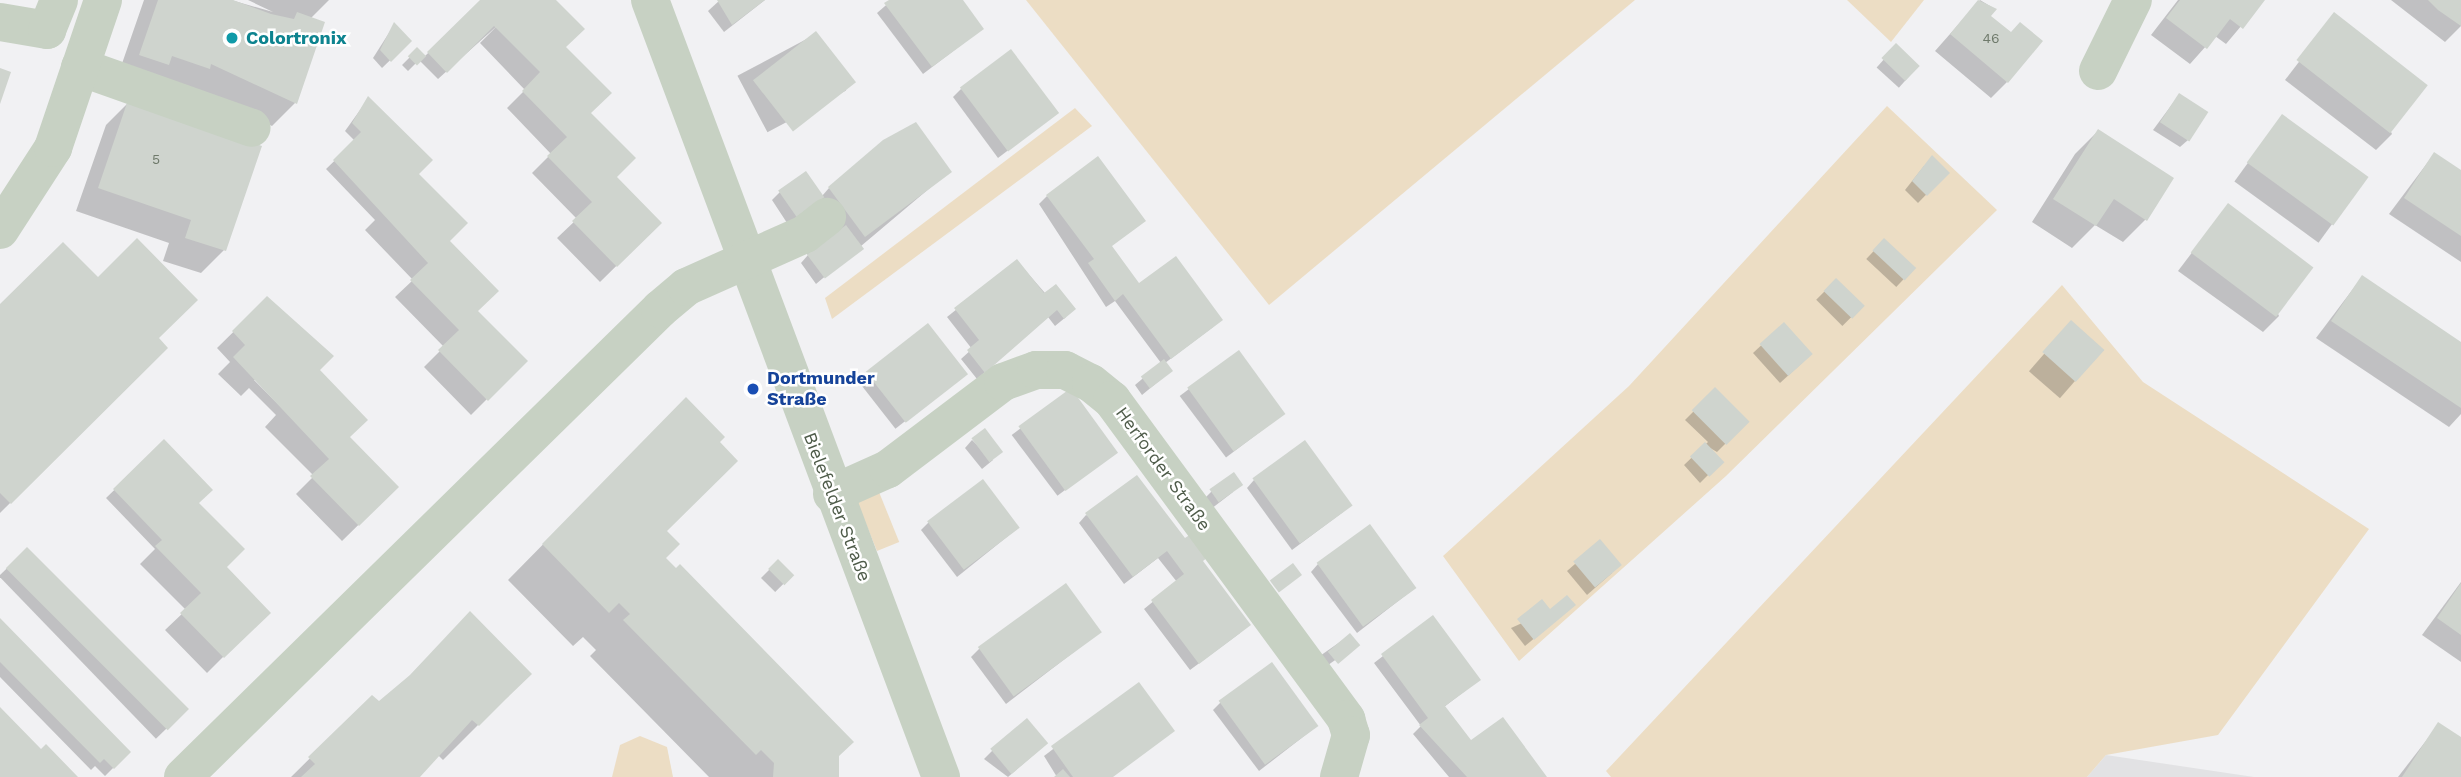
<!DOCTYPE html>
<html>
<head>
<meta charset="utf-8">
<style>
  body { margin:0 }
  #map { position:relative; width:2461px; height:777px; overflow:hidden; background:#f1f1f3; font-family:"Work Sans",sans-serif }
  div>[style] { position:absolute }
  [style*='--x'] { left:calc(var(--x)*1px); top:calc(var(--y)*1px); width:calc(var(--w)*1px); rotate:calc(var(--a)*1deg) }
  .education>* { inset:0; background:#e2e2e4 }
  .green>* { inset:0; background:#ecddc4; transform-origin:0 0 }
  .shadow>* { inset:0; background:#0003; transform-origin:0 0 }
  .building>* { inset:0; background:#cfd4ce; transform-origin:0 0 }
  .minor>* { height:38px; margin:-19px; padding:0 19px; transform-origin:19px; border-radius:19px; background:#c7d1c3 }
  .dots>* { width:19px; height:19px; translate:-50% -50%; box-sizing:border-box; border:4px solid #fff; border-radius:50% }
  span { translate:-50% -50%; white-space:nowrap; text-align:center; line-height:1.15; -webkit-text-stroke:5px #fff; paint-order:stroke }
  .number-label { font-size:14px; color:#6f7a6b }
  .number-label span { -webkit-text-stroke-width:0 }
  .culture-label { font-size:18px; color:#0d838f; font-weight:700 }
  .left { translate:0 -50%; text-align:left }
  .transit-label { font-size:18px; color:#164399; font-weight:700 }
  .street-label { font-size:18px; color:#4f5c4a }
</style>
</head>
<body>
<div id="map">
  <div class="education">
    <i style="clip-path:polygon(2106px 755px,2254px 777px,2087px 777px)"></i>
  </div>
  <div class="green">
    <i style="clip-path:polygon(1026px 0,1635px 0,1269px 305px)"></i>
    <i style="clip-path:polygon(1847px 0,1924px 0,1891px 42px)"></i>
    <i style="clip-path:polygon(1887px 106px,1997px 210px,1726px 476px,1519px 661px,1443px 556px,1629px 386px)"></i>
    <i style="clip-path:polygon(1075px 108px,1092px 126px,832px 319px,825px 298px)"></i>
    <i style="clip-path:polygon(2062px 285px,2143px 382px,2369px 529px,2218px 735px,2106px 755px,2087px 777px,1611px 777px,1606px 771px)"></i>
    <i style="left:879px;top:492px;width:54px;height:24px;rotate:68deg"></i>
    <i style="clip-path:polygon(640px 736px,667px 747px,673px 777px,612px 777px,620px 745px)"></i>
  </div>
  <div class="shadow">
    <i style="clip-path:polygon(144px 0,231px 0,273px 12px,248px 0,329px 0,309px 20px,323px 23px,295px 103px,272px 126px,190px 87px,117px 78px)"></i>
    <i style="clip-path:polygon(482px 0,554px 0,564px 47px,615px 177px,660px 223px,600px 282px,557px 238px,577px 219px,532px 173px,551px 154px,507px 108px,525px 90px,480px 43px,498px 25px,438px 79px,419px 60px,408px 71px,402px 65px,417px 50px,424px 57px)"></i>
    <i style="clip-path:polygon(720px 0,765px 0,724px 32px,708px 11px)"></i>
    <i style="clip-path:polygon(892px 0,961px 0,982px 29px,923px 74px,877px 13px)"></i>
    <i style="clip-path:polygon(1980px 0,1995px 9px,1989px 16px,2007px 82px,1991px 98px,1935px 51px)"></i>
    <i style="clip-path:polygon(2178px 0,2263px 0,2226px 44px,2215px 36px,2190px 64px,2151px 35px)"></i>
    <i style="clip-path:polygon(2391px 0,2461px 0,2461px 26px,2445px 42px)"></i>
    <i style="clip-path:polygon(2335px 15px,2392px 134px,2376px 150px,2285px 80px)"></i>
    <i style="clip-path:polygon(394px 25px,410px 41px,382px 68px,373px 58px)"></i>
    <i style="left:816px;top:34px;width:64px;height:89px;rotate:62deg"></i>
    <i style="left:1896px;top:46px;width:30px;height:29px;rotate:42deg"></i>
    <i style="clip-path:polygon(961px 89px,1057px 113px,998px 158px,953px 97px)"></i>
    <i style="clip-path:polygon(2179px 95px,2188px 140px,2180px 147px,2153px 130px)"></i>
    <i style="clip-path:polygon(368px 99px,417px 174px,476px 311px,525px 361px,471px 415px,424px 367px,444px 347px,395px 297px,413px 280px,365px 230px,375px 220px,326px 169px,355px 141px,345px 131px)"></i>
    <i style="clip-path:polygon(129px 102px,224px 250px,201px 273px,163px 261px,169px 243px,76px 211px,106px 125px)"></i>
    <i style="left:2282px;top:116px;width:104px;height:81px;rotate:36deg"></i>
    <i style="clip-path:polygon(2098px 131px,2146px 219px,2123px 242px,2095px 225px,2072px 248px,2032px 222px,2075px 154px)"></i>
    <i style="clip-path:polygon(2434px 154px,2461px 172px,2461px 262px,2389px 214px)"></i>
    <i style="clip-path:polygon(1924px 166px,1947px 173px,1918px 203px,1905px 190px)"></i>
    <i style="clip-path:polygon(950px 171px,816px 284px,801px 263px,808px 255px,772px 200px,780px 192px,822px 196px,829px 188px)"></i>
    <i style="clip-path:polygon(1047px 196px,1110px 247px,1138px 286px,1213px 327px,1165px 363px,1171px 371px,1142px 395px,1135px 385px,1161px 363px,1115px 301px,1106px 307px,1039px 204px)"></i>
    <i style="clip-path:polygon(2228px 205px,2279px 316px,2263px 332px,2178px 271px)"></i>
    <i style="left:1884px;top:240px;width:41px;height:26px;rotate:43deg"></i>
    <i style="clip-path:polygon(1017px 261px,1066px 317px,1055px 326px,1048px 317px,977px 379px,961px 359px,972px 349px,947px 317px)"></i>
    <i style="clip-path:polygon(2362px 277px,2461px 344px,2461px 414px,2449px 427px,2316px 338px)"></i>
    <i style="left:1836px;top:280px;width:37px;height:28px;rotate:45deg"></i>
    <i style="clip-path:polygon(evenodd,267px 299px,317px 370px,348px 437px,397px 487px,342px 541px,296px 494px,314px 476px,265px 427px,276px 415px,249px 388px,241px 396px,218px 374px,230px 362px,217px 348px,267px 299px,254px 380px,259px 380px,288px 414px,254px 380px)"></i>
    <i style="clip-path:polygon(0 306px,156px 339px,166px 348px,0 513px)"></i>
    <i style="left:2071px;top:323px;width:41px;height:64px;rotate:41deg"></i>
    <i style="clip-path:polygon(1783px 325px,1803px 362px,1780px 383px,1753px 353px)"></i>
    <i style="left:928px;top:326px;width:61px;height:89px;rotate:52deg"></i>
    <i style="left:1238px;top:352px;width:77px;height:73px;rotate:53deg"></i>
    <i style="clip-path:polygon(1715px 390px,1747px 422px,1717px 452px,1705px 445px,1721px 462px,1700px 483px,1684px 465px,1708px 442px,1685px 420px)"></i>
    <i style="left:1070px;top:391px;width:76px;height:73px;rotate:53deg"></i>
    <i style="clip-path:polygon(686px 399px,718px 442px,665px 531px,664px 558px,837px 756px,838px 777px,709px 777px,590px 656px,596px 650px,583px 637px,573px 646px,508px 580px)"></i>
    <i style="clip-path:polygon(972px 440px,993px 460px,982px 469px,965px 448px)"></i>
    <i style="clip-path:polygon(164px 442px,225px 567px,268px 612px,207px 673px,165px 630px,186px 610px,140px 564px,155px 549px,106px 498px)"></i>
    <i style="clip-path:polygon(1254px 480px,1343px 512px,1292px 550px,1247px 488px)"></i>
    <i style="clip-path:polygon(1212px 491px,1233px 492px,1211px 509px,1204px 499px)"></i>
    <i style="clip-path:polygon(1086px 515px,1201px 562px,1240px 633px,1190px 670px,1144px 609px,1177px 582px,1158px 558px,1124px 584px,1079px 523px)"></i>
    <i style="clip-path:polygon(929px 522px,1018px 528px,957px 577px,921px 530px)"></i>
    <i style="left:27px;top:549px;width:226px;height:39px;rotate:46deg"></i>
    <i style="left:778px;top:561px;width:20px;height:24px;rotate:45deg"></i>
    <i style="clip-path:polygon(1318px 564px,1415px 588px,1357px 633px,1311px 572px)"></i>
    <i style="clip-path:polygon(1575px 564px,1612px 573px,1587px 595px,1567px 571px)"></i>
    <i style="clip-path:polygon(2461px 582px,2461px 662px,2422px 635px)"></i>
    <i style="clip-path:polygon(1549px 611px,1565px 613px,1525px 646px,1511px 628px)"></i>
    <i style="clip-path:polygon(470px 613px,529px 674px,443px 760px,437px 754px,414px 777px,291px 777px,372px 697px,379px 703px,401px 685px)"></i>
    <i style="clip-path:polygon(1432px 618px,1470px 687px,1444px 707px,1471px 743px,1545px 777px,1449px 777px,1413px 734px,1421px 726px,1374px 663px)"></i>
    <i style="clip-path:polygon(0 620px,129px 752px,105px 776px,95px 766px,91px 770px,0 677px)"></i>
    <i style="clip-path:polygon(1100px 632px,1006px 704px,971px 657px,979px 649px)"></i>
    <i style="left:1350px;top:635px;width:12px;height:39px;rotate:55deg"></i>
    <i style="clip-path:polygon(1138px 684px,1173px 731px,1109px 777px,1057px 777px,1044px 756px)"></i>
    <i style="clip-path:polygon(1221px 702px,1317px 726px,1259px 771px,1213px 710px)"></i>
    <i style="clip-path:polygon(2439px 724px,2461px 739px,2461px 777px,2398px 777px)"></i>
    <i style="clip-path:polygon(992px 751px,1038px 751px,1008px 777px,984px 759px)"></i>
  </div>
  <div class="building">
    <i style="clip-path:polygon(158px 0,233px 0,271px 14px,294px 19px,297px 12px,325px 22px,297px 104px,211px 64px,210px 69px,172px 56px,169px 65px,139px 55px)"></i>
    <i style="clip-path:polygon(480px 0,556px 0,585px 29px,566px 47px,612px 93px,591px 113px,636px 158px,617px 177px,662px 223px,617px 267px,572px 221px,592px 202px,547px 156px,567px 137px,522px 91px,540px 72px,494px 26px,447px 73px,427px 52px)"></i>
    <i style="clip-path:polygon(717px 0,765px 0,732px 25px)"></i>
    <i style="clip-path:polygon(889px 0,963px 0,984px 29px,932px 67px,884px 3px)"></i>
    <i style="clip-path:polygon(1978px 0,1997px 9px,1991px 16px,2011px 32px,2020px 22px,2043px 41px,2008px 83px,1950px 34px)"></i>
    <i style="clip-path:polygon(2180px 0,2265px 0,2243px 29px,2230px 19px,2207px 49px,2166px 18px)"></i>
    <i style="clip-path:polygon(2428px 0,2461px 0,2461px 26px,2438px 10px)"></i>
    <i style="left:2334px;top:12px;width:119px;height:61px;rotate:38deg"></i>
    <i style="clip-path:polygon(394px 22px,412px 41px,391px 62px,380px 50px)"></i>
    <i style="left:816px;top:31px;width:65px;height:80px;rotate:52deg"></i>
    <i style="left:1896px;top:43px;width:33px;height:21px;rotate:44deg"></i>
    <i style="left:417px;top:47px;width:13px;height:13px;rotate:45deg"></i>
    <i style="left:1011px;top:49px;width:80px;height:64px;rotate:53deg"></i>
    <i style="clip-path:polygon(0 68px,11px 72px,0 104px)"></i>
    <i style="left:2179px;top:93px;width:35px;height:35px;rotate:33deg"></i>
    <i style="clip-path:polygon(368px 96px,433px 160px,419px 174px,468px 223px,450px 241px,499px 291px,478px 311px,528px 361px,488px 401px,438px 350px,459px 330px,410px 280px,428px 263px,333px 160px,361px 132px,352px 123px)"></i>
    <i style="clip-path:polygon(128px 100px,262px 146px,226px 251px,185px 238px,191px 220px,98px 188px)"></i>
    <i style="left:2282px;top:114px;width:107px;height:60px;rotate:36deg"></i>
    <i style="clip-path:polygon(916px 122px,952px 172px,865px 237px,828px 187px,883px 140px)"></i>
    <i style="clip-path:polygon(2098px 129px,2174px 178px,2147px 221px,2114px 199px,2096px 226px,2053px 199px)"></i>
    <i style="clip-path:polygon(2434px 152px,2461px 170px,2461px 236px,2404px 198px)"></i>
    <i style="clip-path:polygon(1932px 155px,1950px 173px,1927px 196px,1912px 181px)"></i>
    <i style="clip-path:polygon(1098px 156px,1146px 221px,1112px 246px,1139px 283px,1176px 256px,1223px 320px,1171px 359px,1123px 294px,1115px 301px,1088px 263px,1094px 259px,1046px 195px)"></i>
    <i style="left:806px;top:171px;width:32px;height:34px;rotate:55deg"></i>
    <i style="left:2228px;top:203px;width:107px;height:62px;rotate:37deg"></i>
    <i style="left:846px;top:225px;width:30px;height:49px;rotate:53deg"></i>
    <i style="clip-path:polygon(137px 238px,198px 300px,159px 338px,168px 348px,11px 504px,0 493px,0 304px,63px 242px,98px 277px)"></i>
    <i style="left:1884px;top:238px;width:44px;height:17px;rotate:43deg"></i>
    <i style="clip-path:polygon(1017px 259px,1044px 293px,1056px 284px,1076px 309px,1064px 319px,1057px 310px,985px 373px,967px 350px,979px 340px,954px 308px)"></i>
    <i style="clip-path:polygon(2362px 275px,2461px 342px,2461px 408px,2331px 321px)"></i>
    <i style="left:1836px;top:278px;width:40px;height:18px;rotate:44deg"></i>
    <i style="clip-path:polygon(267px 296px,334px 356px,320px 370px,368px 420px,350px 437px,399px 487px,359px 526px,310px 476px,329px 459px,233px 357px,245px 345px,232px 331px)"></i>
    <i style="left:2071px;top:320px;width:45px;height:43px;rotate:42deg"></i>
    <i style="left:1784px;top:322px;width:43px;height:33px;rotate:48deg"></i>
    <i style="left:928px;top:323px;width:65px;height:79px;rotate:52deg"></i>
    <i style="left:1239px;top:350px;width:79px;height:64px;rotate:54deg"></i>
    <i style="left:1164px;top:359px;width:15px;height:29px;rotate:53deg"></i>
    <i style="left:1715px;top:387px;width:49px;height:33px;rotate:45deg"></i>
    <i style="left:1071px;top:388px;width:80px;height:65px;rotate:54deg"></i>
    <i style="clip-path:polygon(686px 397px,725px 437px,720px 442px,738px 461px,667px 531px,680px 544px,666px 558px,676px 568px,680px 564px,854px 742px,839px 756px,839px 777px,773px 777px,774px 763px,761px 750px,756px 755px,623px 620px,630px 614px,619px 603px,609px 613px,542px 544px)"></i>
    <i style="left:985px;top:428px;width:30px;height:17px;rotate:53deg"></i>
    <i style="clip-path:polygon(164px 439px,213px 490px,199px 503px,245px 549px,227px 567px,271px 613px,224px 658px,180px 613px,201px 593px,155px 546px,162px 540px,113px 489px)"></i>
    <i style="left:1305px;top:440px;width:81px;height:65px;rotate:54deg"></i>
    <i style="left:1705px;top:442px;width:28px;height:21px;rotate:46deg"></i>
    <i style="left:1234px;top:472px;width:16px;height:30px;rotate:55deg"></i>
    <i style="clip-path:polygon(1137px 475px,1185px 538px,1191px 534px,1208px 557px,1203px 561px,1251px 625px,1199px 664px,1151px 600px,1184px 574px,1167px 551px,1133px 577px,1085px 513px)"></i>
    <i style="left:983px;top:479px;width:61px;height:70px;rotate:53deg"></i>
    <i style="left:1370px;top:524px;width:79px;height:66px;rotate:54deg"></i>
    <i style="left:1600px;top:539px;width:34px;height:35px;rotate:50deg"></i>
    <i style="left:27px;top:547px;width:229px;height:30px;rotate:45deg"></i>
    <i style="left:778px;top:559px;width:23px;height:14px;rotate:45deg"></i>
    <i style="left:1293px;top:563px;width:15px;height:29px;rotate:53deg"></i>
    <i style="left:1066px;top:583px;width:61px;height:109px;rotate:54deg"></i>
    <i style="clip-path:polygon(2461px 583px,2461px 635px,2437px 618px)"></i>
    <i style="clip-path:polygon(1567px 595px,1576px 605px,1534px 640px,1517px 619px,1542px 599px,1550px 609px)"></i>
    <i style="clip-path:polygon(470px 611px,532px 674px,506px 699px,479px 726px,472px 720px,420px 777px,301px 777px,315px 764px,308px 757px,372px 695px,379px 701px,410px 675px)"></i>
    <i style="clip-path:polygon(1433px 615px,1481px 680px,1445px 706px,1471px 740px,1503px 717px,1547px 777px,1467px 777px,1419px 725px,1428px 718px,1381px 654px)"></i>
    <i style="clip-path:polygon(0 618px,131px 752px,114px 769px,104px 759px,100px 763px,0 662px)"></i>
    <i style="left:1350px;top:633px;width:16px;height:29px;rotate:50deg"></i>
    <i style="left:1272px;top:662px;width:79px;height:66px;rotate:54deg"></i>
    <i style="clip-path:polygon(1139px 682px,1175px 731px,1113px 777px,1073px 777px,1051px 746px)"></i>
    <i style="clip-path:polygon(0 707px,41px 749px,46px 744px,78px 777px,0 777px)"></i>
    <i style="left:1027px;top:718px;width:33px;height:48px;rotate:50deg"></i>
    <i style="clip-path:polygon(2438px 722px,2461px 737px,2461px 777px,2402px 777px)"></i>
    <i style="clip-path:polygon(1063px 769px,1070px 777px,1054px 777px)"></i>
  </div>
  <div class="minor">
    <i style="--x:650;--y:0;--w:830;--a:69.47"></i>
    <i style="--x:0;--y:22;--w:48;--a:9.7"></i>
    <i style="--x:47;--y:30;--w:32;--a:-68"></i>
    <i style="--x:80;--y:67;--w:182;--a:19.5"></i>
    <i style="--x:2098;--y:71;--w:79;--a:-63.8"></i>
    <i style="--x:0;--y:230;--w:98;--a:-57.1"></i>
    <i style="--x:53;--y:148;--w:156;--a:-71.3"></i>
    <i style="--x:832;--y:494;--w:61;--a:-24.1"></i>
    <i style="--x:888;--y:469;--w:144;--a:-37.1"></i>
    <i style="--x:1003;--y:382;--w:35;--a:-20"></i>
    <i style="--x:1036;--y:370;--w:29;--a:0"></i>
    <i style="--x:1065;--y:370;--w:29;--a:27"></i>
    <i style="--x:1091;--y:383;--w:27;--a:39"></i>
    <i style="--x:1112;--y:400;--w:396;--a:53.7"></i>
    <i style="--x:1346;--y:719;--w:17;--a:73"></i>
    <i style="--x:1351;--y:735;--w:44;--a:105.9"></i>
    <i style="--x:183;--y:777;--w:668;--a:-44.45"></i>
    <i style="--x:660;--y:309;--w:34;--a:-40"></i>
    <i style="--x:686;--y:287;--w:130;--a:-24"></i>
    <i style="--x:805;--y:234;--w:28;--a:-38"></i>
  </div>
  <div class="dots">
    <i style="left:232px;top:38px;background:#0f9aa8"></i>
    <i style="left:753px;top:389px;background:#1a4fb4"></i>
  </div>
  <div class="number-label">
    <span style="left:1991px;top:38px">46</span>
    <span style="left:156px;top:159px">5</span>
  </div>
  <div class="culture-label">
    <span class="left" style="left:246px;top:38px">Colortronix</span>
  </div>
  <div class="transit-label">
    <span class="left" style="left:767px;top:389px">Dortmunder<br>Straße</span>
  </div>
  <div class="street-label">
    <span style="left:1163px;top:469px;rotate:54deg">Herforder Straße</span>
    <span style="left:837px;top:507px;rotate:69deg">Bielefelder Straße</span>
  </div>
</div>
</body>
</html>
